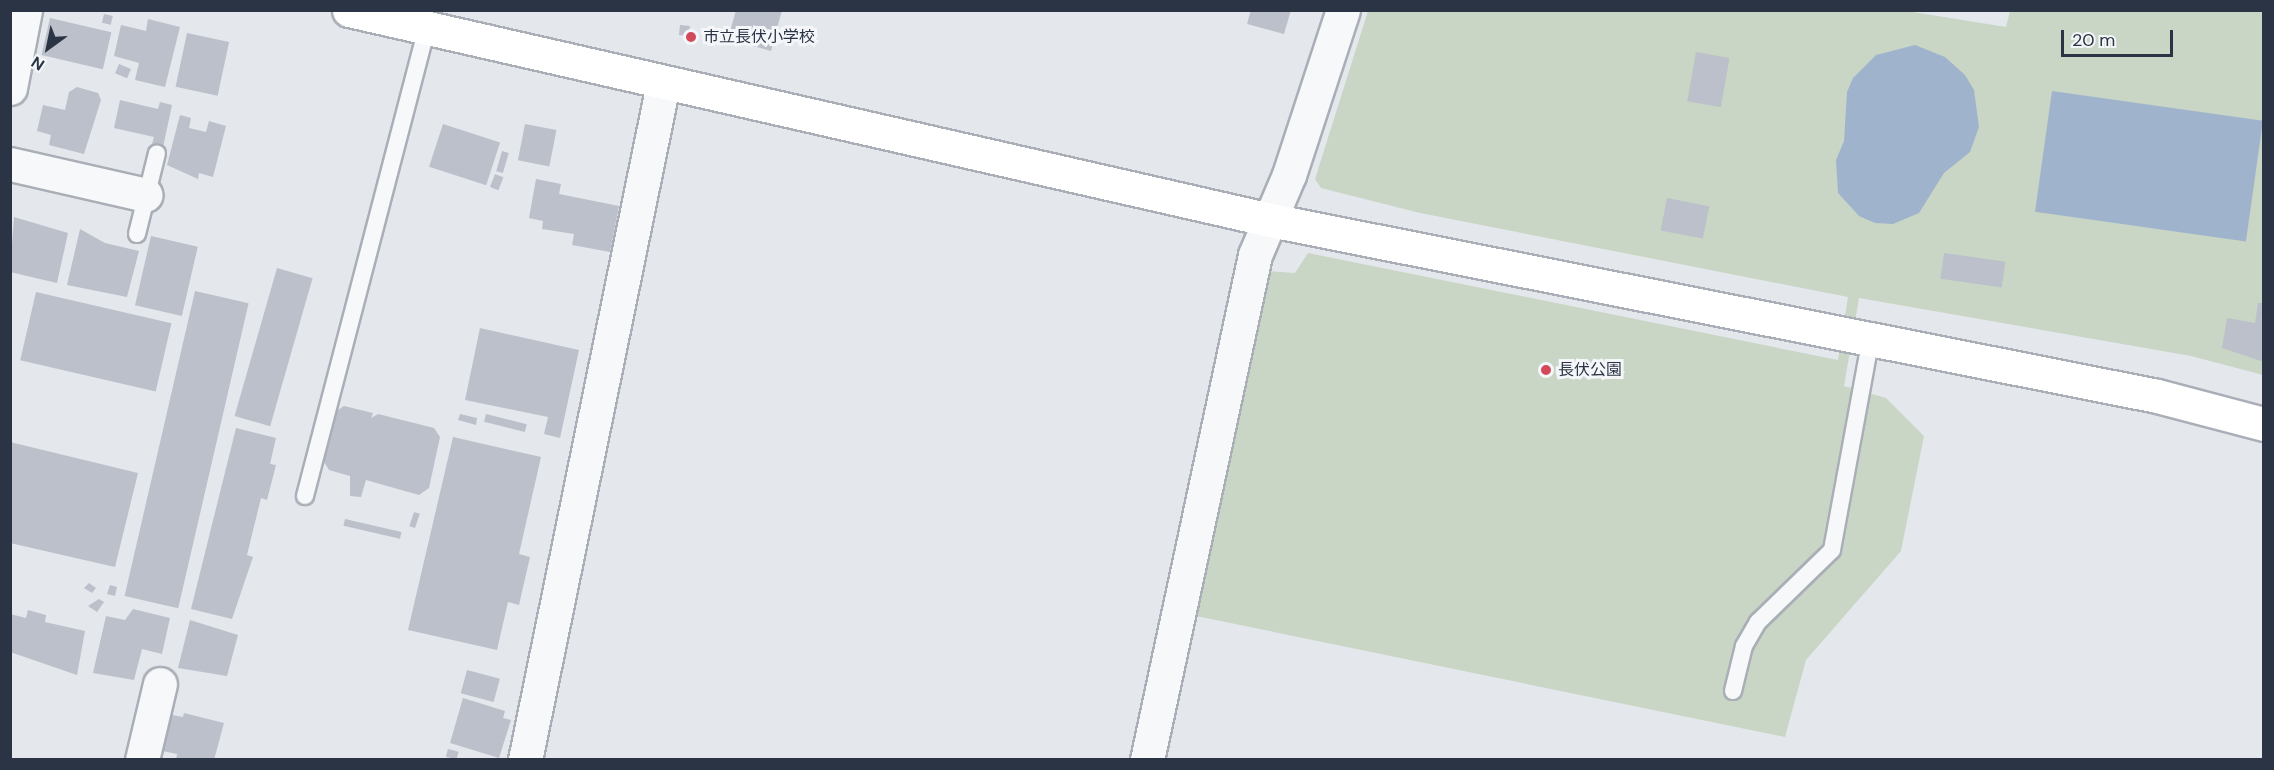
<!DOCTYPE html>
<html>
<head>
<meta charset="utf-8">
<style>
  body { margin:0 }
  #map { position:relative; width:2274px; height:770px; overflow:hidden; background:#e4e7ec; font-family:"DM Sans","Noto Sans JP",sans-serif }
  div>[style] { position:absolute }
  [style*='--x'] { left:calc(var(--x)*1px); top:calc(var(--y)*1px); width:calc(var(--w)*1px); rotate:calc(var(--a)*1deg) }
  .green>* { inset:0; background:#c9d6c5 }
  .water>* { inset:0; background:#9fb4cc; transform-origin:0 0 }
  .building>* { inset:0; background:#bbc0ca; transform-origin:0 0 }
  .roads { filter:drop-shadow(2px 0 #a9aeb7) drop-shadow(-2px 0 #a9aeb7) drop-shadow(0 2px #a9aeb7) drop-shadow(0 -2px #a9aeb7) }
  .lane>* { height:16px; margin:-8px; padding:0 8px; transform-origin:8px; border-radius:8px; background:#f7f8fa }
  .street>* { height:33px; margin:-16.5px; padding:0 16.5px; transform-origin:16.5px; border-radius:16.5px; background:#f7f8fa }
  .secondary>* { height:33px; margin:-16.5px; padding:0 16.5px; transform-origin:16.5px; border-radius:16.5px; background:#fff }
  .dots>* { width:16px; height:16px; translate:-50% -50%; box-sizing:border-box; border:3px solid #f4f6f9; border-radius:50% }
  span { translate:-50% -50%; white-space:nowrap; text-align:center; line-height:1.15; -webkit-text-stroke:6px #f4f6f9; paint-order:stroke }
  .poi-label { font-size:16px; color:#2b3445 }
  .left { translate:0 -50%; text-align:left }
  .frame { position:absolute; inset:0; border:12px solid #2b3445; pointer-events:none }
  .north { position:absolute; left:18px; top:18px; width:60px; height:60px; -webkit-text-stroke:4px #f4f6f9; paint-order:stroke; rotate:213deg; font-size:16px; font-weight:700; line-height:24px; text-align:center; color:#2b3445 }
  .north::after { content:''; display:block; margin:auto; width:21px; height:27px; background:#2b3445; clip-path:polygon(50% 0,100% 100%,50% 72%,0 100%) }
  .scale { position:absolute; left:2061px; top:30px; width:112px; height:27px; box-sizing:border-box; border:3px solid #2b3445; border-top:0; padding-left:8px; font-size:18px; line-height:21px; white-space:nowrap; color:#2b3445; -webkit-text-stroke:4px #f4f6f9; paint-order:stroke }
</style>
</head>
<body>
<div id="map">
  <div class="green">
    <i style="clip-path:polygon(1900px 10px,2006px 27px,2010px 11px,2263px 11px,2263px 375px,2191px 356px,1859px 298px,1844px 386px,1886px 398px,1924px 436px,1901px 551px,1806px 660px,1785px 737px,1196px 616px,1266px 271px,1295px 273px,1308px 253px,1838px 360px,1848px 297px,1420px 213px,1321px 188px,1315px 179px,1368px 11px)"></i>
  </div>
  <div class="water">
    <i style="clip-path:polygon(1915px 45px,1945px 57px,1965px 75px,1974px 90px,1979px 127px,1970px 152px,1944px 173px,1919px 213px,1893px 224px,1875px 223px,1859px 216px,1838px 193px,1836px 160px,1844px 141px,1847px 92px,1853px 78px,1876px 55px)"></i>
    <i style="left:2052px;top:91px;width:213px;height:122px;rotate:8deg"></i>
  </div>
  <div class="building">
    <i style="clip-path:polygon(736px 10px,782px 10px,771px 51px,728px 39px)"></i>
    <i style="clip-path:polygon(1251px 10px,1291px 10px,1284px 34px,1247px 24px)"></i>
    <i style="left:104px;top:14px;width:9px;height:9px;rotate:13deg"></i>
    <i style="left:50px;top:18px;width:63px;height:38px;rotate:13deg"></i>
    <i style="clip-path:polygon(148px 19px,180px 27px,165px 87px,135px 80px,139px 63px,114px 56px,121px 25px,146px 31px)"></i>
    <i style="left:680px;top:25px;width:10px;height:10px;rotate:6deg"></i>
    <i style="left:187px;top:33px;width:43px;height:55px;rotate:12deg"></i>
    <i style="left:1696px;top:52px;width:34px;height:50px;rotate:10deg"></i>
    <i style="left:119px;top:64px;width:13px;height:10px;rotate:23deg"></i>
    <i style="clip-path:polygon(77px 87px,98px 93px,101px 100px,84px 154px,49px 145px,51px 135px,37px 131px,43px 105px,65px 110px,69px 92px)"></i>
    <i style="clip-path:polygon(120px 100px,158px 109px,160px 102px,172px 105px,163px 147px,152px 144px,154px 137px,114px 128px)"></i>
    <i style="clip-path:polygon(180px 115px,191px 118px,189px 128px,206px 132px,209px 121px,226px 126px,213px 177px,199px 173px,198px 179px,167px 165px)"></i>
    <i style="left:443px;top:124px;width:60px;height:45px;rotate:18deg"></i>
    <i style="left:525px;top:124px;width:32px;height:37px;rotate:11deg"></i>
    <i style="left:502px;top:151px;width:7px;height:21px;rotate:16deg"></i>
    <i style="left:495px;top:174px;width:9px;height:14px;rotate:21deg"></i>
    <i style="clip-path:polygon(536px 179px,561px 184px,559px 194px,619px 206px,610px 252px,572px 245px,574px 234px,542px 229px,543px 221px,529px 218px)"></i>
    <i style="left:1667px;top:198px;width:43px;height:33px;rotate:11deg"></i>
    <i style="clip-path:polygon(14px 217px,68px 233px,57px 283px,10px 272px)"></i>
    <i style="clip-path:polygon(80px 229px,105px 243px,139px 251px,127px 297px,67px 285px)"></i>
    <i style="left:151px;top:236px;width:48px;height:71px;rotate:13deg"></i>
    <i style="left:1944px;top:253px;width:62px;height:26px;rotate:8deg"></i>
    <i style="left:277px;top:268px;width:37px;height:154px;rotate:16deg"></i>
    <i style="left:195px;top:291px;width:55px;height:313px;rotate:13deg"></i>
    <i style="left:36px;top:292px;width:139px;height:70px;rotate:13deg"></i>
    <i style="clip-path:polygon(2258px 303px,2264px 303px,2264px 362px,2222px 348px,2227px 318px,2255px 323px)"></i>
    <i style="clip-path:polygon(480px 328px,579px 350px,560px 438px,544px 434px,548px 417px,465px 400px)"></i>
    <i style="clip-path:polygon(344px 406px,373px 413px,371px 418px,378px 414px,434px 428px,440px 437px,429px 488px,419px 495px,366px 480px,361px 497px,350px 496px,350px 476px,329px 470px,324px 462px,335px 412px)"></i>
    <i style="clip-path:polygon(460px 414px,477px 418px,476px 425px,458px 420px)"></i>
    <i style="left:486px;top:414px;width:42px;height:8px;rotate:14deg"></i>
    <i style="clip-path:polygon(236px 428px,276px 438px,270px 464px,276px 465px,267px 500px,261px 498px,247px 555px,253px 557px,232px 619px,191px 609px)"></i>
    <i style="clip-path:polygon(453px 437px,541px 457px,519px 554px,530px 557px,519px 605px,508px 602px,497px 650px,408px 630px)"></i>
    <i style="clip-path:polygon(10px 442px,138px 473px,115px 567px,10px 543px)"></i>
    <i style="left:414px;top:512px;width:6px;height:15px;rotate:18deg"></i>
    <i style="left:345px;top:519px;width:58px;height:7px;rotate:13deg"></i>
    <i style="clip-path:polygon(89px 583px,96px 588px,92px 593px,84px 588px)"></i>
    <i style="clip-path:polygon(110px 585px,117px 587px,115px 596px,107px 594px)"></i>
    <i style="clip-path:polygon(99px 599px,104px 602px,97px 612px,88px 606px)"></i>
    <i style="clip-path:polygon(133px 609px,170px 618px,162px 654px,142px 649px,134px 680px,93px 673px,106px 616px,125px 620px)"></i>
    <i style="clip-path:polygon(28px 610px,46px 615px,45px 622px,85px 631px,77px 675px,10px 652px,10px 614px,26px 618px)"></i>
    <i style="clip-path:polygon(190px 620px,238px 635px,227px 676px,178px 668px)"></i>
    <i style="left:467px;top:670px;width:34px;height:24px;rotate:15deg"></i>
    <i style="clip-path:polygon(463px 698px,505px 711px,503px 718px,511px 720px,499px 758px,450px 743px)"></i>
    <i style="clip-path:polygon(184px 713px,224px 723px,214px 760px,176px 760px,177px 754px,158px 750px,167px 714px,183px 717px)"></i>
    <i style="left:448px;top:749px;width:11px;height:8px;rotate:15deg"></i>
  </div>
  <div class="roads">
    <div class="lane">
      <i style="--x:137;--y:234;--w:83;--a:-76.1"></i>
      <i style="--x:305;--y:496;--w:483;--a:-75.4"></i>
      <i style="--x:1733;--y:691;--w:46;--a:-76.3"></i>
      <i style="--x:1744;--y:646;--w:28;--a:-60"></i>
      <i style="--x:1758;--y:622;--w:103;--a:-44.2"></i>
      <i style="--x:1832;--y:550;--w:211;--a:-79.6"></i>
    </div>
    <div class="street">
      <i style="--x:10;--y:88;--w:79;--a:-79.1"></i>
      <i style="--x:10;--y:164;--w:139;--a:12.8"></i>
      <i style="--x:142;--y:760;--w:78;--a:-76.7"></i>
      <i style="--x:525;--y:760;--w:690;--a:-78.46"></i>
      <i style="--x:1147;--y:760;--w:516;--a:-77.93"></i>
      <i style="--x:1255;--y:255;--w:87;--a:-67"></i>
      <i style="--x:1289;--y:175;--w:174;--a:-71.9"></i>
    </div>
    <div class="secondary">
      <i style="--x:349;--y:10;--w:945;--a:12.84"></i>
      <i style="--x:1270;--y:220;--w:904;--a:11.22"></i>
      <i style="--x:2157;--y:396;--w:111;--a:14.7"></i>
    </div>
  </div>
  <div class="dots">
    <i style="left:691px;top:37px;background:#d1495b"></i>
    <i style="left:1546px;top:370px;background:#d1495b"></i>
  </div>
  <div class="poi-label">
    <span class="left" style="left:703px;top:37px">市立長伏小学校</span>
    <span class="left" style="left:1558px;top:370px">長伏公園</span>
  </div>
  <div class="frame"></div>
  <div class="north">N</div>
  <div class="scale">20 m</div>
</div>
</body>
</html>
